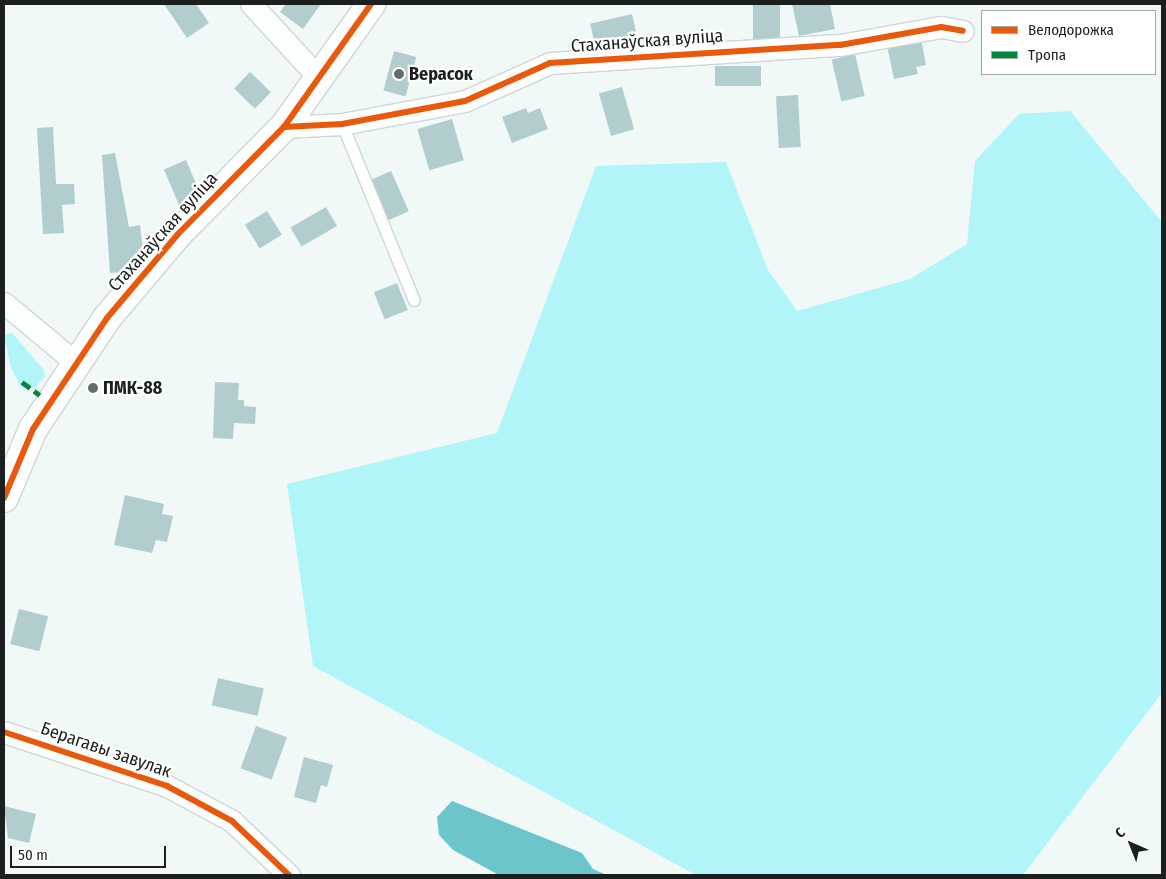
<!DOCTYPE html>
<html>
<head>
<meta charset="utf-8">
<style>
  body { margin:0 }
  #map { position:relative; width:1166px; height:879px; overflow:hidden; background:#f0f8f8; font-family:"Fira Sans Condensed",sans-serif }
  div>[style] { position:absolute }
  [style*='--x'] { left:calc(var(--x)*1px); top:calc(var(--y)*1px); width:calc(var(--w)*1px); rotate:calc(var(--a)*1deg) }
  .green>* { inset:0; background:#b2f5f9 }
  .water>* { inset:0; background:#6cc5ca }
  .building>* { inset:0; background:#b2cdce; transform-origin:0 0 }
  .roads { filter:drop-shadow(1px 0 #d0d5d5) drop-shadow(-1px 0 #d0d5d5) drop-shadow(0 1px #d0d5d5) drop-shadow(0 -1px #d0d5d5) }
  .service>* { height:11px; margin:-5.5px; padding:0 5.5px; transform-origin:5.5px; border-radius:5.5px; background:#fdfefe }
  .minor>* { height:21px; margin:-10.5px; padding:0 10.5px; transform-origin:10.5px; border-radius:10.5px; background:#fdfefe }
  .tertiary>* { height:28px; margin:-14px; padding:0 14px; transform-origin:14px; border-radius:14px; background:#fdfefe }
  .quiet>* { height:5px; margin-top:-2.5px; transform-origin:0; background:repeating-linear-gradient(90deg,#00873e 0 10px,transparent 0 15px) }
  .cycleway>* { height:6px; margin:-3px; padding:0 3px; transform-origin:3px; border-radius:3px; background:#e8590c }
  .dots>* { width:14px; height:14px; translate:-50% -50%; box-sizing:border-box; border:2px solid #fff; border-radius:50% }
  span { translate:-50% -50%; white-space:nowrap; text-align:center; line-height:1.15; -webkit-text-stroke:4.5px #fff; paint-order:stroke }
  .street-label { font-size:18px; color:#1b1f20 }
  .poi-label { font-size:18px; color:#1b1f20; font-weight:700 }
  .left { translate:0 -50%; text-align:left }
  .frame { position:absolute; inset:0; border:5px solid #1b1f20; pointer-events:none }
  .legend { position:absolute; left:981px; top:10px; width:175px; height:65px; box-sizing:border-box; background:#fff; border:1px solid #a4a5a6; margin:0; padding:6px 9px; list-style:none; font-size:15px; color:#1b1f20 }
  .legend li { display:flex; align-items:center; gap:10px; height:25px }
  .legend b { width:25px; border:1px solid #a4a5a6 }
  .north { position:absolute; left:1106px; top:819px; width:50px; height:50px; -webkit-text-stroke:4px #fff; paint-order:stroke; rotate:316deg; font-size:14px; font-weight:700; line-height:20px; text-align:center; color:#1b1f20 }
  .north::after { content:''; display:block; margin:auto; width:18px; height:22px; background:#1b1f20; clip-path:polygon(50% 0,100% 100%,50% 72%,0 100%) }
  .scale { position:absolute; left:10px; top:846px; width:156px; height:22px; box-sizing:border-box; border:2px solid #1b1f20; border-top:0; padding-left:6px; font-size:15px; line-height:18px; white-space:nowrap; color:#1b1f20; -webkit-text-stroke:4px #fff; paint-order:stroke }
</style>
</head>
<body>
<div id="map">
  <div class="green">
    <i style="clip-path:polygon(1070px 111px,1162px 222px,1162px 693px,1023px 875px,696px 875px,313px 666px,287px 484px,497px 433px,596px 166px,726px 162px,768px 270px,797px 311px,910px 279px,967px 244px,975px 161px,1019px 114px)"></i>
    <i style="clip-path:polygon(12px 333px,44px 370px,45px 376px,34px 389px,20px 385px,11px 368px,4px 335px)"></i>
  </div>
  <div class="water">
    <i style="clip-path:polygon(452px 801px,582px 853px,593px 869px,607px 875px,499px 875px,453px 850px,439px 835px,437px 817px)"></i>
  </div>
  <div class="building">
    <i style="clip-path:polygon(164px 4px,196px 4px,209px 23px,187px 38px)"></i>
    <i style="clip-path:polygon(286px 4px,321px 4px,303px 29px,280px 12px)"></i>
    <i style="left:753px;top:4px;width:27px;height:38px"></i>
    <i style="clip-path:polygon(792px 4px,830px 4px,835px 29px,799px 36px)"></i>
    <i style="left:632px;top:14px;width:22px;height:43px;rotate:77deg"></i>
    <i style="clip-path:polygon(921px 39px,926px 65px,916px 67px,918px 74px,894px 79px,887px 46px)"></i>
    <i style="left:394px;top:51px;width:23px;height:41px;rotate:15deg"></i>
    <i style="left:855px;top:54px;width:43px;height:24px;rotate:77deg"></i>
    <i style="left:715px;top:66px;width:46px;height:20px"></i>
    <i style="left:250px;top:72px;width:29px;height:23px;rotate:44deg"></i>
    <i style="left:622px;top:87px;width:44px;height:24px;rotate:74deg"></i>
    <i style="left:798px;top:95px;width:52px;height:22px;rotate:87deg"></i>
    <i style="clip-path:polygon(526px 108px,528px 113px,540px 108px,548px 129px,512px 143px,502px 117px)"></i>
    <i style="left:452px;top:119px;width:43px;height:36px;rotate:74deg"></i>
    <i style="clip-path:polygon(53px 127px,56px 184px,74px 184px,75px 204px,62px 205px,64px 233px,43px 234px,37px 128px)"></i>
    <i style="clip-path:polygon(115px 153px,129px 227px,140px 225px,144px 259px,129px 261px,131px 271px,110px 273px,102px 155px)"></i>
    <i style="left:186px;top:160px;width:40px;height:24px;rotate:67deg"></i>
    <i style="left:391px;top:171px;width:44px;height:23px;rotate:66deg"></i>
    <i style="left:326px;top:207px;width:22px;height:41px;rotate:60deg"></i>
    <i style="left:267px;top:211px;width:28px;height:26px;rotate:58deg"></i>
    <i style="left:397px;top:283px;width:29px;height:25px;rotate:68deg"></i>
    <i style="clip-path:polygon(215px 382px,239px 383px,238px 400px,244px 400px,244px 406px,256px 407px,255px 424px,234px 423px,233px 439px,213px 438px)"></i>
    <i style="clip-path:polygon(125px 495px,164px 504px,162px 514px,173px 516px,167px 542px,156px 540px,152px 553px,114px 545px)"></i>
    <i style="left:19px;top:609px;width:30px;height:36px;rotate:14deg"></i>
    <i style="left:218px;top:678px;width:47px;height:28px;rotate:13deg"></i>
    <i style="left:256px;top:726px;width:33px;height:45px;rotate:20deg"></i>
    <i style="clip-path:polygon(304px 757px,333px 765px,327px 787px,321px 785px,316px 803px,294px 797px)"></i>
    <i style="clip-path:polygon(4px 806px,36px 814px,29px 843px,8px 838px)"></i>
  </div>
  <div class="roads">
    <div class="service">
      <i style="--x:342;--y:124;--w:190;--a:67.8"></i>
    </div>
    <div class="minor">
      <i style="--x:251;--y:4;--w:100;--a:47.4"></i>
      <i style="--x:284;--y:127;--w:58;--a:-3"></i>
      <i style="--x:342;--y:124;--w:125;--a:-10.6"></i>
      <i style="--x:465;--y:101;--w:93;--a:-24.1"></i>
      <i style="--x:550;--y:63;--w:291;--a:-3.6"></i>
      <i style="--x:840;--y:45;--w:103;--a:-10.1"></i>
      <i style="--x:941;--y:27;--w:22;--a:10"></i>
      <i style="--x:4;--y:303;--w:94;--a:39.8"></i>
      <i style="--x:4;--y:732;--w:172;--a:18.3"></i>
      <i style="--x:167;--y:786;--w:74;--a:28.3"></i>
      <i style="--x:232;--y:821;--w:79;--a:43.5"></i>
    </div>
    <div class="tertiary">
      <i style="--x:4;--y:498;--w:75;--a:-67.2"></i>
      <i style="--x:33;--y:429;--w:133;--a:-56.3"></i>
      <i style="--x:107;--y:318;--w:110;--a:-49.8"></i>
      <i style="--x:178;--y:234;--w:151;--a:-45.3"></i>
      <i style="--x:284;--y:127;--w:151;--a:-54.7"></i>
    </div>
  </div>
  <div class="quiet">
    <i style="--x:22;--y:382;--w:22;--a:36"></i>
  </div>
  <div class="cycleway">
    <i style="--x:284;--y:127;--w:58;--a:-3"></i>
    <i style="--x:342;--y:124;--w:125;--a:-10.6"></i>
    <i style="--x:465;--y:101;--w:93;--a:-24.1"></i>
    <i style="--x:550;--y:63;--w:291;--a:-3.6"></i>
    <i style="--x:840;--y:45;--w:103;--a:-10.1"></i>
    <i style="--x:941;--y:27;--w:22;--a:10"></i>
    <i style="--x:4;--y:498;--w:75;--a:-67.2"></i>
    <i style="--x:33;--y:429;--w:133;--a:-56.3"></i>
    <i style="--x:107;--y:318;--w:110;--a:-49.8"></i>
    <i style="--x:178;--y:234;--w:151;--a:-45.3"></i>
    <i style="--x:284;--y:127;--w:151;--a:-54.7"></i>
    <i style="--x:4;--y:732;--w:172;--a:18.3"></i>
    <i style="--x:167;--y:786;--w:74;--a:28.3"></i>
    <i style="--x:232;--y:821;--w:79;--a:43.5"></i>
  </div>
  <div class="dots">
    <i style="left:399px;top:74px;background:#666b6c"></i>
    <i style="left:93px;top:388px;background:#666b6c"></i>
  </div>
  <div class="street-label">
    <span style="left:647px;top:41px;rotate:-4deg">Стаханаўская вуліца</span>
    <span style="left:163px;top:232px;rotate:-48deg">Стаханаўская вуліца</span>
    <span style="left:106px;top:750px;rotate:19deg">Берагавы завулак</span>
  </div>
  <div class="poi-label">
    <span class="left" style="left:409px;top:74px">Верасок</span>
    <span class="left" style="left:103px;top:388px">ПМК-88</span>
  </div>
  <div class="frame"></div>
  <ul class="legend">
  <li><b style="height:6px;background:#e8590c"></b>Велодорожка</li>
  <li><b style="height:6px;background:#00873e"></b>Тропа</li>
  </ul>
  <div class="north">С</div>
  <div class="scale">50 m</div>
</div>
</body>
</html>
